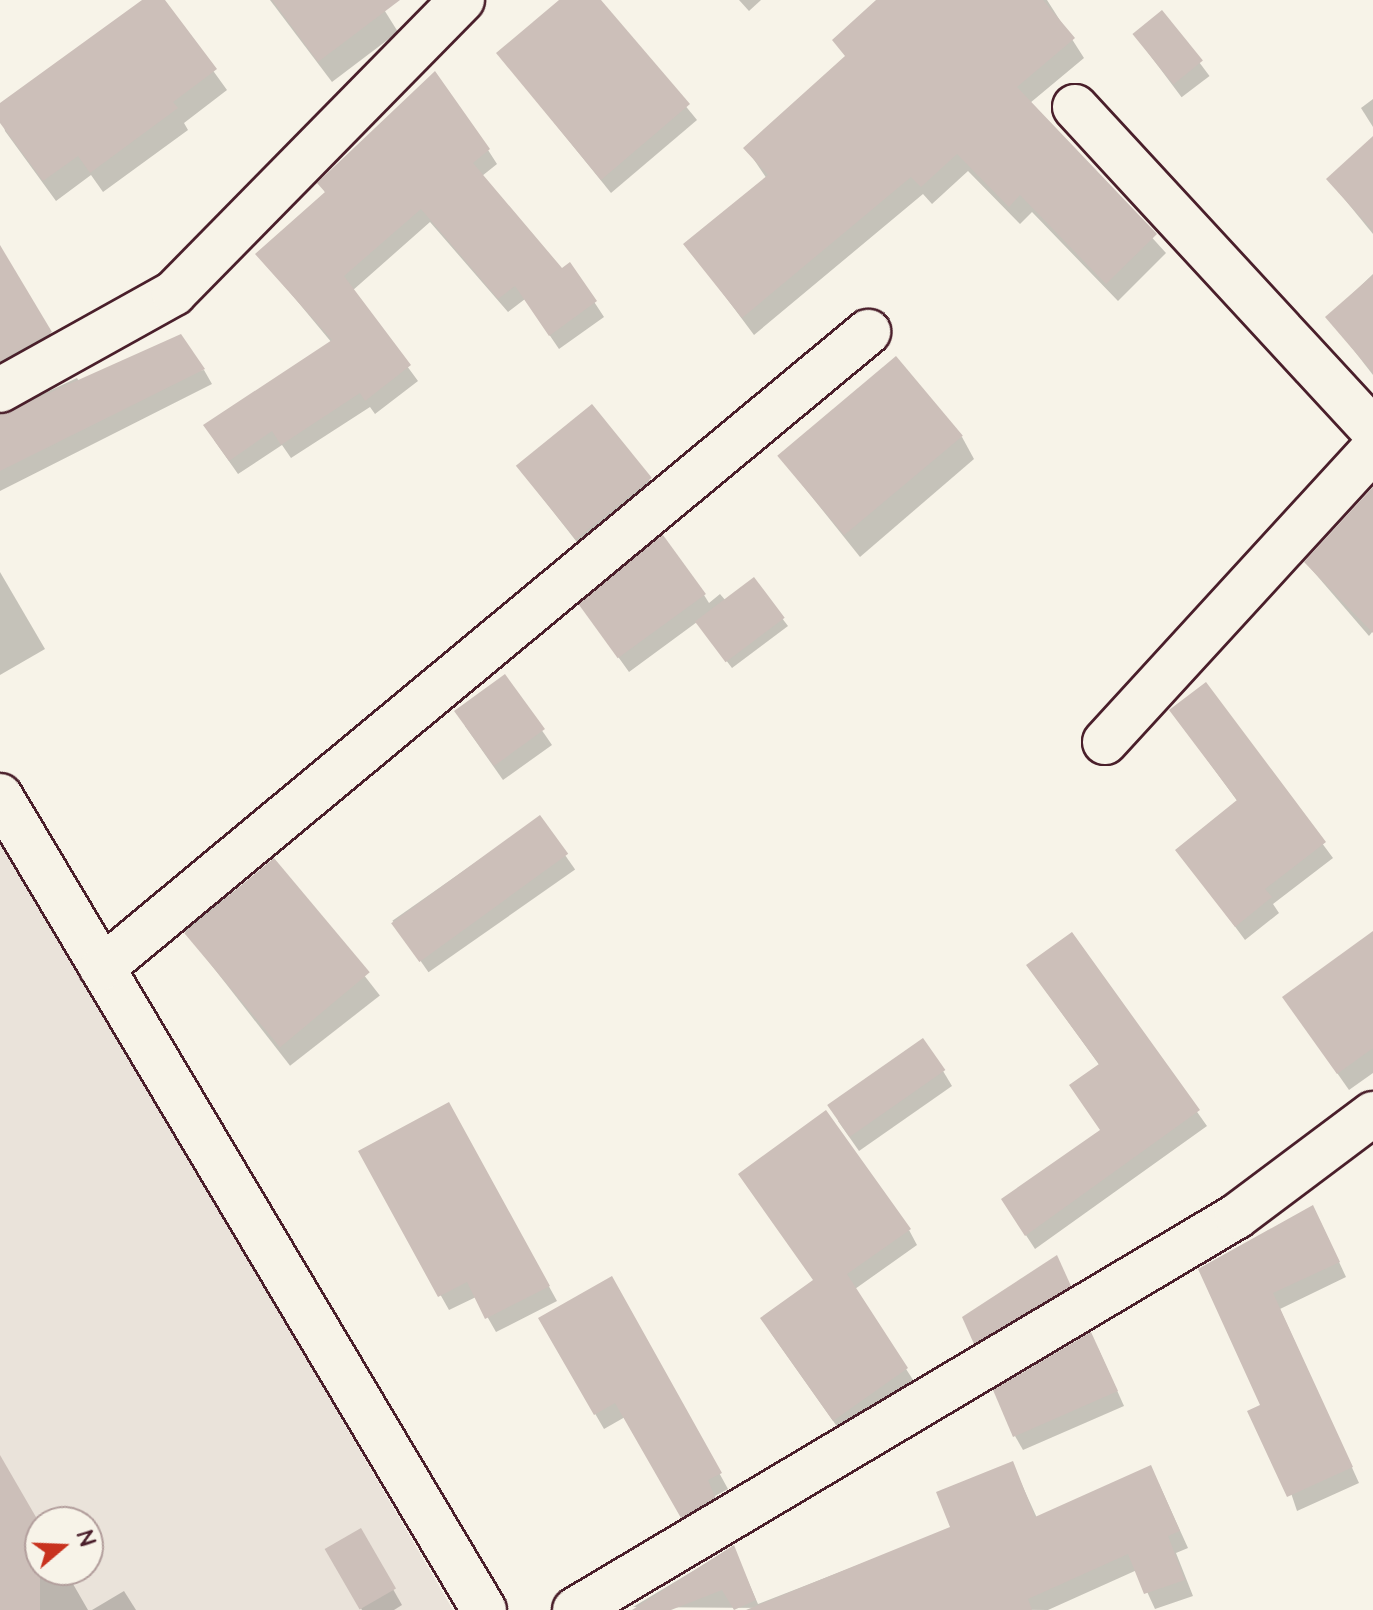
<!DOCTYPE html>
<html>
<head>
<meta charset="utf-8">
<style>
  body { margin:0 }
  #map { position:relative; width:1373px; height:1610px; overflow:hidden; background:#f7f3e8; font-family:"Architects Daughter",sans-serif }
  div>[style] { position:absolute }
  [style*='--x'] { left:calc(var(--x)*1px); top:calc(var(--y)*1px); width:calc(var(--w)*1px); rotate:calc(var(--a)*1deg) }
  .built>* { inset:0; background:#eae3da }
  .shadow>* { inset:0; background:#0003; transform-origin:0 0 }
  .building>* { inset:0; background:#ccbfb9; transform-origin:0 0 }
  .roads { filter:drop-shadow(2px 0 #4a1f2b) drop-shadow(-2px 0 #4a1f2b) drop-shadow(0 2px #4a1f2b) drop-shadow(0 -2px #4a1f2b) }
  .minor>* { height:44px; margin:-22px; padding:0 22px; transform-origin:22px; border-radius:22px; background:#f7f3e8 }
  span { translate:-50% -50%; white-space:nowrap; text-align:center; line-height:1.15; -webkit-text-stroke:6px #f7f3e8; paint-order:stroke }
  .north { position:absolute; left:24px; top:1506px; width:80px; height:80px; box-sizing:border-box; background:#f7f3e8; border:2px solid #b29e9c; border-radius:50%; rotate:71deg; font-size:22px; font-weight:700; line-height:32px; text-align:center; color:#4a1f2b }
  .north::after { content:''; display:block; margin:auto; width:28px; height:36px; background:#c8321e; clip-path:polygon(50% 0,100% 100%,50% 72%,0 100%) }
</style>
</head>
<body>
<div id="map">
  <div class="built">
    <i style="clip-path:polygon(evenodd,0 835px,453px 1610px,0 1610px,0 835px,40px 1522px,88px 1522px,88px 1570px,40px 1570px,40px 1522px)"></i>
  </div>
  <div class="shadow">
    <i style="clip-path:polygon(145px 0,162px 0,227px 90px,184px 123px,188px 130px,103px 192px,91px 175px,56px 201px,5px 131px,0 105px)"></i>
    <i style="clip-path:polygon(270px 0,378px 0,398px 32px,332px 82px)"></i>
    <i style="clip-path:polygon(562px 0,599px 0,697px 120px,611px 193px,498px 53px)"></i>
    <i style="clip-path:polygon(739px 0,761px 0,749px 11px)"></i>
    <i style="clip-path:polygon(911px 0,1047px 0,1084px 58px,1030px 103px,1166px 253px,1118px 301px,1032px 212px,1020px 224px,968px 171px,932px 204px,923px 194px,754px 335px,686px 244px,767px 179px,746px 148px)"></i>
    <i style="left:1162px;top:13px;width:79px;height:35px;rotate:53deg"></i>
    <i style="clip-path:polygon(1373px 99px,1373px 127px,1361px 108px)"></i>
    <i style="clip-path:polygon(1373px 139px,1373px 234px,1328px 179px)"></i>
    <i style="clip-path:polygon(488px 150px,497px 164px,482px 176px,562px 270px,570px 265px,604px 317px,559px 349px,525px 299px,508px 312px,430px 222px,352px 291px,418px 381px,375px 414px,370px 407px,291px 458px,282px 445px,238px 474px,214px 440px,332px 343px,258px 254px,326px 194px,320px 183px)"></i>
    <i style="clip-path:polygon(14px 272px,59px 348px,0 384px,0 280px)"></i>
    <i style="clip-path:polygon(1373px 274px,1373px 375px,1328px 317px)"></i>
    <i style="clip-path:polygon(204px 370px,212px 384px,0 491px,0 414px,77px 378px,82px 386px)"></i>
    <i style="left:592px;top:407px;width:110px;height:95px;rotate:52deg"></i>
    <i style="clip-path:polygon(962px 437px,974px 459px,860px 557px,780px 457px)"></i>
    <i style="clip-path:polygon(1373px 489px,1373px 631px,1369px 636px,1306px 563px)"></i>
    <i style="clip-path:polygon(0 572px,45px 649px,0 675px)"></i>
    <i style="clip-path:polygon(753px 580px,788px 626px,732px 668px,697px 622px,629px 672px,581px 605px,704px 595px,709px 603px,720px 594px,726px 601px)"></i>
    <i style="clip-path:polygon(505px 677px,552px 745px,503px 780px,465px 726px)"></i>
    <i style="clip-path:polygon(1205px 685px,1333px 858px,1273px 904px,1279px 913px,1245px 940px,1178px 850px,1238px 802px,1171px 710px)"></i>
    <i style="left:539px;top:818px;width:63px;height:179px;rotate:55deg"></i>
    <i style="left:274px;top:860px;width:172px;height:114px;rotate:52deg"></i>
    <i style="clip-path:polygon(1072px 935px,1207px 1126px,1035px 1249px,1012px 1214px,1101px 1131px,1100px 1066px,1038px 980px)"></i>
    <i style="clip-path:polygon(1373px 939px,1373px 1073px,1349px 1090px,1284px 997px)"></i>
    <i style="clip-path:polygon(943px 1071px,952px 1086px,859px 1151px,838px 1121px)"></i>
    <i style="clip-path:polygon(449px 1105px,557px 1301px,496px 1332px,476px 1297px,449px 1310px,360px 1152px)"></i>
    <i style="clip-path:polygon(1321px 1223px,1346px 1277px,1280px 1309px,1359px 1483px,1297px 1511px,1262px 1406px,1200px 1269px)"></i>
    <i style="clip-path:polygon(909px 1230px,917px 1245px,855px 1289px,915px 1383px,843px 1435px,771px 1333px,814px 1281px)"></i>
    <i style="clip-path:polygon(1064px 1272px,1077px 1302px,984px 1357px,975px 1343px)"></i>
    <i style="clip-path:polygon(612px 1278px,728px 1489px,715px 1496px,722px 1513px,691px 1531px,625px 1417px,604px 1429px,540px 1319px)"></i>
    <i style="clip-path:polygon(1098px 1348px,1124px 1406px,1023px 1450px,1015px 1436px)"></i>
    <i style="clip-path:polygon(1012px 1463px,1037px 1518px,1159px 1484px,1188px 1548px,1176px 1553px,1193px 1596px,1155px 1609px,1137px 1570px,1048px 1610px,633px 1607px,733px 1547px,758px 1604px,953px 1528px)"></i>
    <i style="clip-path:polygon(0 1506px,40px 1528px,40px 1570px,65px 1570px,88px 1610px,0 1610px)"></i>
    <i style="clip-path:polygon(360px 1531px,402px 1605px,394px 1610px,362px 1610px,328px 1550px)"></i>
    <i style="clip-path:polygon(124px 1591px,136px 1610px,92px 1610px)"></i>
  </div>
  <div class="building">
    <i style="clip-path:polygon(142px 0,165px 0,217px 69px,173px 102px,178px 108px,90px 173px,78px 156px,43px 181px,0 123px,0 103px)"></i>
    <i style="clip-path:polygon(272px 0,400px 0,318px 62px)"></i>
    <i style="clip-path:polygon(559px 0,601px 0,690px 104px,601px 180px,496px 53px)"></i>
    <i style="clip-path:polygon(876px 0,1043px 0,1075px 38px,1017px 87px,1157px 234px,1106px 284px,1020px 195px,1009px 207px,957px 154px,921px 187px,911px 177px,742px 318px,683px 244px,768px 175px,743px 148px,845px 56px,832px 40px)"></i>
    <i style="left:1162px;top:10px;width:65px;height:38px;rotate:51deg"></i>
    <i style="clip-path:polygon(435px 71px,490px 149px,473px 163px,562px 268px,570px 262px,597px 301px,549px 336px,515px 286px,498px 299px,421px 209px,344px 276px,411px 365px,365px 401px,360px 393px,281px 445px,272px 431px,229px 461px,203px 425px,332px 340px,255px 254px,325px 192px,317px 183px)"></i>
    <i style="clip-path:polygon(1373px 136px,1373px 231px,1326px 179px)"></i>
    <i style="clip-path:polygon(0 245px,52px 332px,0 361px)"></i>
    <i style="clip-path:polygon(1373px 275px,1373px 373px,1325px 317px)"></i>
    <i style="clip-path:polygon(181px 334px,205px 369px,0 471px,0 415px)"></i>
    <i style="left:896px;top:356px;width:104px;height:155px;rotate:50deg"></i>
    <i style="left:592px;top:404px;width:95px;height:98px;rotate:51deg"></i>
    <i style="clip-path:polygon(1373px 487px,1373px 633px,1304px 562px)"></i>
    <i style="left:663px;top:535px;width:73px;height:109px;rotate:54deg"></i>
    <i style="left:754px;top:577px;width:51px;height:74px;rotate:53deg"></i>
    <i style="left:505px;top:674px;width:68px;height:63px;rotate:54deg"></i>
    <i style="clip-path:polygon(1206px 682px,1326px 842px,1265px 889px,1272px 897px,1235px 927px,1175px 850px,1237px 800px,1169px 710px)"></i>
    <i style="left:540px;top:815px;width:48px;height:184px;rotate:54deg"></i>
    <i style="left:274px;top:858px;width:149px;height:117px;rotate:50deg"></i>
    <i style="clip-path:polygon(1373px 931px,1373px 1048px,1337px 1074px,1282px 997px)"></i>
    <i style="clip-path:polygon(1072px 932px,1200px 1110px,1025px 1236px,1001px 1199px,1100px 1130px,1069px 1085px,1099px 1064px,1026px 965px)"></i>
    <i style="left:923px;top:1038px;width:39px;height:117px;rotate:55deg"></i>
    <i style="clip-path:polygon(449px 1102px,550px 1286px,485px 1319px,467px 1282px,438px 1297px,358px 1151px)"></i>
    <i style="clip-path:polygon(826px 1110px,911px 1229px,847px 1274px,908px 1368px,833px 1421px,760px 1318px,813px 1280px,738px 1174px)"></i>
    <i style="clip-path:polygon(1313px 1205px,1340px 1262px,1273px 1293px,1353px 1467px,1287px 1497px,1247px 1411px,1260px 1405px,1198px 1269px)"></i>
    <i style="clip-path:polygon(1057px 1255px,1071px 1286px,974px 1344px,962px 1317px)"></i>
    <i style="clip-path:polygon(612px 1276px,722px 1473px,708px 1480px,715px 1497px,681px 1518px,615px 1403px,594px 1415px,538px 1318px)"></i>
    <i style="clip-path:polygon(1091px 1332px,1118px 1391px,1013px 1437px,993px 1390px)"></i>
    <i style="clip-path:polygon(0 1455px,40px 1524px,40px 1610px,0 1610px)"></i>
    <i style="clip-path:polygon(1013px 1461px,1035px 1517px,1151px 1465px,1180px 1531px,1168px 1536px,1185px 1580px,1144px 1594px,1128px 1554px,1028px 1599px,1032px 1610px,746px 1610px,950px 1527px,936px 1492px)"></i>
    <i style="left:361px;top:1528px;width:70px;height:42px;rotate:60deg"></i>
    <i style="clip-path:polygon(734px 1545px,756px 1600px,734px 1610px,722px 1590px,671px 1610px,632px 1610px)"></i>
  </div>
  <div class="roads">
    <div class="minor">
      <i style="--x:1075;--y:107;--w:439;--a:47.3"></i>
      <i style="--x:0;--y:390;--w:199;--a:-29.1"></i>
      <i style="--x:174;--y:293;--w:411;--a:-45.5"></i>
      <i style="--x:1105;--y:742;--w:396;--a:-47.5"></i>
      <i style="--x:0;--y:796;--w:947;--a:59.26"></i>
      <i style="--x:102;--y:968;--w:996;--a:-39.7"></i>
      <i style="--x:575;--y:1610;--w:770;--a:-30.76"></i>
      <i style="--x:1237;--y:1216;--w:170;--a:-36.9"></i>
    </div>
  </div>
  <div class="north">N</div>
</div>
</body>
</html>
